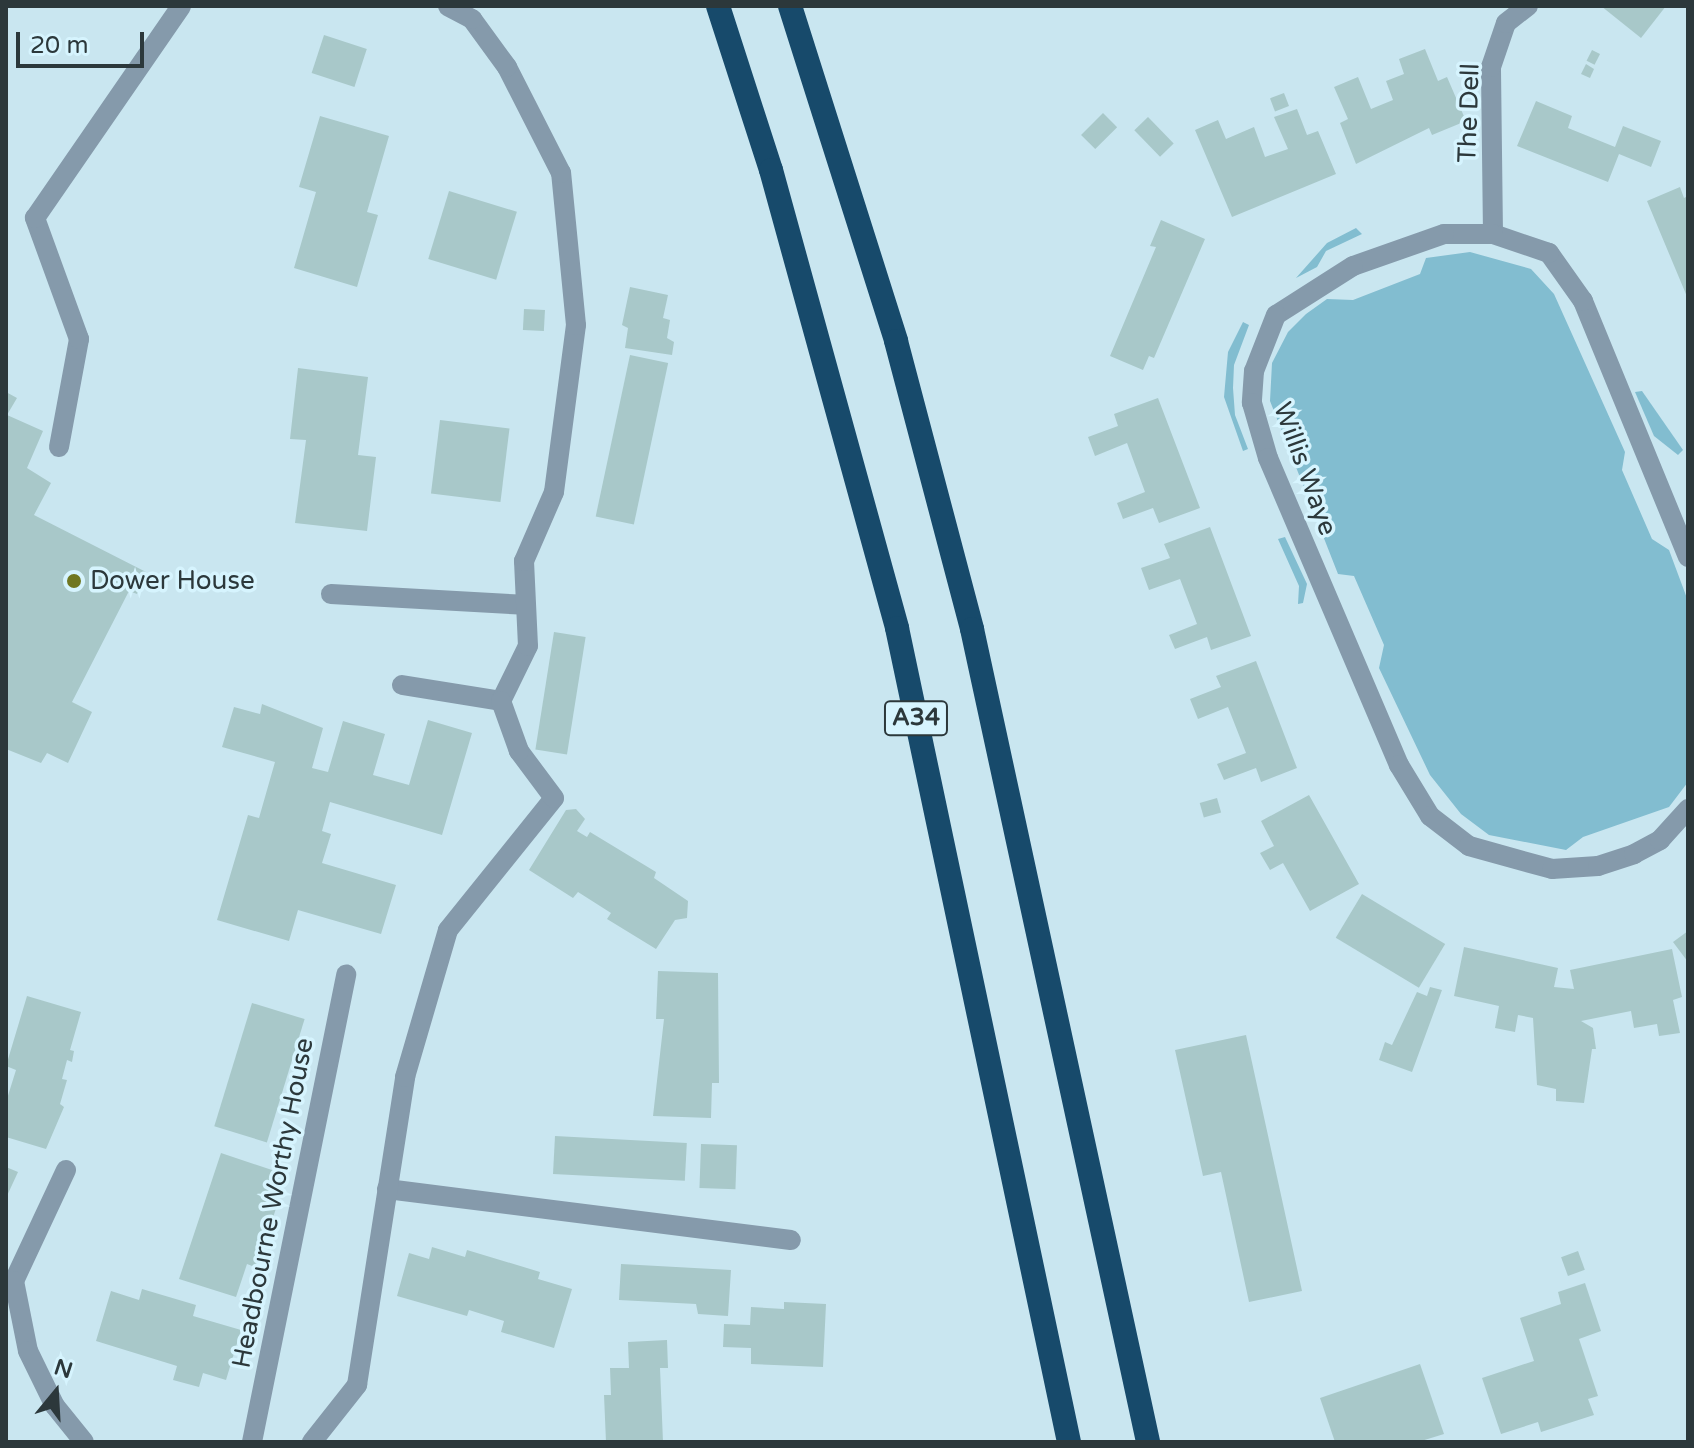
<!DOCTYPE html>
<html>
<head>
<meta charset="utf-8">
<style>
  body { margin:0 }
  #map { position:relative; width:1694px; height:1448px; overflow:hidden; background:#c9e6f0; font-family:"Varela Round",sans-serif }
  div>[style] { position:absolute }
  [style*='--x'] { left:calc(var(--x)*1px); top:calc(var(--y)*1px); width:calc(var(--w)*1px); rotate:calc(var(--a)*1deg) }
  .green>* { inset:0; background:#82bdd0 }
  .building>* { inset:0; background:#a8c8c9; transform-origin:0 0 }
  .minor>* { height:20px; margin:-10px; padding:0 10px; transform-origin:10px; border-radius:10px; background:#859aab }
  .highway>* { height:24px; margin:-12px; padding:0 12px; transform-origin:12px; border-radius:12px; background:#174a6b }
  .dots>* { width:22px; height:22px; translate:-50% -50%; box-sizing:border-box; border:4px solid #d6f4fe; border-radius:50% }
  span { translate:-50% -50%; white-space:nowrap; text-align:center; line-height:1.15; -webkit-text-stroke:7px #d6f4fe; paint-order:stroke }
  .shield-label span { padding:2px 6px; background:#d6f4fe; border:2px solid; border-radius:6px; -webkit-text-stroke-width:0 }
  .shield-label { font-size:24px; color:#2c383b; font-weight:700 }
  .street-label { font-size:26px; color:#2c383b }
  .poi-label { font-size:26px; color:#2c383b }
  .left { translate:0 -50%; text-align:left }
  .frame { position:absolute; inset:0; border:8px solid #2c383b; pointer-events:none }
  .north { position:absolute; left:16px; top:1352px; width:80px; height:80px; -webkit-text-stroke:6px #d6f4fe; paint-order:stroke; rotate:18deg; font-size:22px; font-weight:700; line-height:32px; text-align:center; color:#2c383b }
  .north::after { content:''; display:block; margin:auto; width:28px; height:36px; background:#2c383b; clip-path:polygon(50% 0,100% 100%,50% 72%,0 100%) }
  .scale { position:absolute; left:16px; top:32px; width:128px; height:36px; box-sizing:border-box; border:4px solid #2c383b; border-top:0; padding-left:10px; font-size:24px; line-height:28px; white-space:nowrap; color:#2c383b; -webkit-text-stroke:6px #d6f4fe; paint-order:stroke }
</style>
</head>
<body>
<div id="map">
  <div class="green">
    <i style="clip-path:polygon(1356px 228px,1362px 234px,1326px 251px,1317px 267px,1296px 278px,1327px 243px)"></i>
    <i style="clip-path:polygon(1470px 252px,1531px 269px,1554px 294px,1625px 452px,1622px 470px,1652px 539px,1669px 550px,1688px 601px,1688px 782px,1669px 807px,1583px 837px,1566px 850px,1489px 835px,1461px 814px,1430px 775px,1379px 668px,1384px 645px,1354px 576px,1338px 574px,1270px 401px,1272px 363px,1288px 332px,1306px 314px,1327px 299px,1353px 300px,1420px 274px,1426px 258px)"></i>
    <i style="clip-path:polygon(1243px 322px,1249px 325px,1234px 365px,1233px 388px,1235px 415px,1248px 449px,1243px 451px,1224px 397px,1228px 352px)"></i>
    <i style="clip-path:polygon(1642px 391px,1683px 450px,1678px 455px,1654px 436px,1635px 392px)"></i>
    <i style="clip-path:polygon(1285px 537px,1307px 584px,1303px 603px,1298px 604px,1299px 586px,1278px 539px)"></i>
  </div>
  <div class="building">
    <i style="clip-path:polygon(1601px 6px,1666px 6px,1641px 38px)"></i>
    <i style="left:324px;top:35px;width:45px;height:40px;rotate:18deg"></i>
    <i style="clip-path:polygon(1425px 49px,1438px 81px,1447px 77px,1466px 121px,1432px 135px,1429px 128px,1356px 164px,1340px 123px,1348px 119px,1334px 87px,1358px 77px,1371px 109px,1393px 100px,1386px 81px,1404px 74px,1399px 59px)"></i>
    <i style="left:1592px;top:50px;width:9px;height:12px;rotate:27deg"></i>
    <i style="clip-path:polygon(1586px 64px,1594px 69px,1590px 78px,1581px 74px)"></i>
    <i style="left:1284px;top:93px;width:14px;height:15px;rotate:69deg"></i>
    <i style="clip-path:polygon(1536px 101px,1572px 116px,1568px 128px,1615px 147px,1623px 126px,1661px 141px,1651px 167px,1619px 154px,1608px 182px,1517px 146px)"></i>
    <i style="clip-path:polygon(1297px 109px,1307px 135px,1318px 131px,1336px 174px,1232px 217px,1195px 130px,1218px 120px,1226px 139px,1254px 127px,1265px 157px,1288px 149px,1274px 117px)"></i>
    <i style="left:1103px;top:113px;width:20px;height:31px;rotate:45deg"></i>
    <i style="clip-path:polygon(320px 116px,389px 136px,367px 212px,378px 215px,357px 287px,294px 268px,316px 192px,299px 187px)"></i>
    <i style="left:1148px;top:117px;width:37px;height:19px;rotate:46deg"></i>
    <i style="clip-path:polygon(1680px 187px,1684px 198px,1688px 196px,1688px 299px,1647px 201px)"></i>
    <i style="left:449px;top:191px;width:71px;height:71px;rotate:17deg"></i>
    <i style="clip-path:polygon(1161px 220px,1205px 239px,1154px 358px,1149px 356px,1143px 370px,1110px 356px,1156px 247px,1150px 246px)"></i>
    <i style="clip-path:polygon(630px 287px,668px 295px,663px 318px,670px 320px,667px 338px,674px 342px,672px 355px,625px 348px,628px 328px,622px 325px)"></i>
    <i style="left:524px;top:309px;width:21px;height:21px;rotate:3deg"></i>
    <i style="left:630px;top:355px;width:39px;height:165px;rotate:12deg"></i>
    <i style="clip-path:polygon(298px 368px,368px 377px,358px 455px,376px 457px,367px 531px,295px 523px,306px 440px,290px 439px)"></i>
    <i style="clip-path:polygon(6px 392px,17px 398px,7px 415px,43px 431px,27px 468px,51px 483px,34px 515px,146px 572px,137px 594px,129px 591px,72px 702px,92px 712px,68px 763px,47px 753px,41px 763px,6px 749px)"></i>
    <i style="clip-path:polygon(1158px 398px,1200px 508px,1159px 523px,1153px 508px,1123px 519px,1117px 503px,1145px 492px,1127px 443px,1095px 456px,1088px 437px,1118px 426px,1114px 414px)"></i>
    <i style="left:440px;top:420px;width:70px;height:74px;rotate:7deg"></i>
    <i style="clip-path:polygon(1210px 527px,1251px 636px,1211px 650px,1207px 637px,1175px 649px,1169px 635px,1197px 624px,1180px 579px,1149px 590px,1141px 568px,1170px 558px,1164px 544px)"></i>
    <i style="left:554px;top:632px;width:32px;height:119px;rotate:9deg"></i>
    <i style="clip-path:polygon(1256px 661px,1297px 768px,1261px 782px,1256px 768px,1224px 780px,1217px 764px,1246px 753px,1228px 707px,1198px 719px,1190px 699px,1221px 687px,1216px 676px)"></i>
    <i style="clip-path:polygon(262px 704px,323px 728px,312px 768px,328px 772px,343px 721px,385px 734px,373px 775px,409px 785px,428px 720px,472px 733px,442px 835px,330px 802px,322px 831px,331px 834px,322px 863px,396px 885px,381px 934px,298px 910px,289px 941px,217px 920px,248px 815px,259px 818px,275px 762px,222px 747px,234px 707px,260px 714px)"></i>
    <i style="clip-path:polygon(1309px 795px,1359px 884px,1310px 911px,1283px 863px,1270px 870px,1260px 853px,1274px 846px,1261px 821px)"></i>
    <i style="left:1217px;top:798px;width:15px;height:18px;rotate:74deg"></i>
    <i style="clip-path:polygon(576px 809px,585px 819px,577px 831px,587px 837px,590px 832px,656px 872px,654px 878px,688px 901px,687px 918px,675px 920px,656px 949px,607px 919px,611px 913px,578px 892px,573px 898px,529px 870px,566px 810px)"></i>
    <i style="left:1362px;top:894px;width:97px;height:51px;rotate:31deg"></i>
    <i style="clip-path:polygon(1688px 931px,1688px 962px,1673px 942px)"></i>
    <i style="clip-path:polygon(1464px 947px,1558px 968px,1554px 987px,1574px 989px,1570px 970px,1672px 949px,1682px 997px,1673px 1000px,1680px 1033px,1659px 1036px,1657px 1024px,1634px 1028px,1631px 1011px,1581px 1021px,1593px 1028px,1596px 1049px,1592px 1049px,1584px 1103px,1556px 1101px,1556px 1089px,1537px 1085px,1533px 1018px,1518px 1015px,1515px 1032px,1495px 1028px,1499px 1006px,1454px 996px)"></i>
    <i style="clip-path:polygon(658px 971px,718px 973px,719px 1083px,712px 1083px,711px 1118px,653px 1116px,664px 1019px,656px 1019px)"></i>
    <i style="clip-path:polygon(1430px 987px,1442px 990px,1412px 1072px,1379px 1060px,1385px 1042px,1392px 1045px,1417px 992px,1427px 996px)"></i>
    <i style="clip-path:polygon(27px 996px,81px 1012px,70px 1050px,74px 1051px,72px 1062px,67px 1060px,62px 1079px,67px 1080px,60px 1104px,64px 1107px,46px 1149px,6px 1137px,6px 1102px,16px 1070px,6px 1066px)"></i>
    <i style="left:252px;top:1003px;width:55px;height:129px;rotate:17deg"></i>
    <i style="clip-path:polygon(1246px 1035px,1302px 1291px,1249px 1302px,1221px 1172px,1203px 1176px,1175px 1050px)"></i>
    <i style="left:555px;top:1136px;width:132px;height:38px;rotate:3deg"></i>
    <i style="left:701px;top:1144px;width:36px;height:44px;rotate:2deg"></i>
    <i style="clip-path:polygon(221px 1153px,275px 1171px,266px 1199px,278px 1202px,257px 1268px,247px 1264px,236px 1297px,179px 1279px)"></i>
    <i style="clip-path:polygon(6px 1167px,18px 1172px,6px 1198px)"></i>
    <i style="clip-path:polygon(432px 1247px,465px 1257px,467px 1250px,540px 1272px,538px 1279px,572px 1289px,554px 1348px,501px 1332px,504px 1321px,469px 1310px,467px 1316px,397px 1296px,409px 1253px,429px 1259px)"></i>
    <i style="left:1578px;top:1251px;width:20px;height:18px;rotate:70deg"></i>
    <i style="clip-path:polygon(621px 1264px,731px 1270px,728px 1316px,698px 1314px,696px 1304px,619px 1300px)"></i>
    <i style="clip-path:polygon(1585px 1283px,1601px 1331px,1579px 1339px,1598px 1396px,1588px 1399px,1594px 1415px,1541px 1432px,1538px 1422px,1501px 1434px,1482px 1378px,1534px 1361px,1520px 1318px,1561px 1304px,1558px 1292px)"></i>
    <i style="clip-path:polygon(142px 1289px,196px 1305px,193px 1316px,241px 1330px,226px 1380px,203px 1373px,199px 1387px,173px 1380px,177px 1366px,96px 1341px,111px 1291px,139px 1300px)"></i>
    <i style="clip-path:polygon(784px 1302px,826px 1304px,823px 1367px,751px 1364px,751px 1348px,723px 1347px,724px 1324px,750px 1325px,751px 1307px,784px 1309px)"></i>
    <i style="clip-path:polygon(667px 1340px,668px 1368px,660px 1368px,663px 1442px,606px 1442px,604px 1395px,611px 1395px,610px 1368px,629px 1368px,628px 1342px)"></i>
    <i style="clip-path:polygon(1420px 1364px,1444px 1434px,1418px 1442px,1335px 1442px,1320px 1398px)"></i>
  </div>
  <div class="minor">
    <i style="--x:1493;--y:234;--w:167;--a:-90.7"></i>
    <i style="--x:1491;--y:67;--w:46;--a:-71.2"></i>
    <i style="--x:1506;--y:23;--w:28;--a:-38"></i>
    <i style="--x:59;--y:447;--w:110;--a:-79.5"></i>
    <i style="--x:79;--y:339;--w:129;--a:-110"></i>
    <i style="--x:35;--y:218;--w:257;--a:-55.4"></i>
    <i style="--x:1688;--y:557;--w:277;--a:-112.3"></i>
    <i style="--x:1583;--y:301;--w:59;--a:-125.3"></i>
    <i style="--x:1549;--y:253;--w:59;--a:-161.3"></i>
    <i style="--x:1493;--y:234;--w:49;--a:180"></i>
    <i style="--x:1444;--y:234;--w:96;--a:160.6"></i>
    <i style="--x:1353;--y:266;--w:91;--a:147.5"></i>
    <i style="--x:1276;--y:315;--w:60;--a:111.4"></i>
    <i style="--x:1254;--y:371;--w:32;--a:94"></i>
    <i style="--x:1252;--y:403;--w:57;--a:73.8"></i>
    <i style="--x:1268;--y:458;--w:334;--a:66.9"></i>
    <i style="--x:1399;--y:765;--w:60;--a:58.7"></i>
    <i style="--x:1430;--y:816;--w:49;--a:37.6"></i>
    <i style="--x:1469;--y:846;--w:86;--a:15.5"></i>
    <i style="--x:1552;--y:869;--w:46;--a:-3.7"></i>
    <i style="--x:1598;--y:866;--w:38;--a:-18"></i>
    <i style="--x:1634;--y:854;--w:30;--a:-28"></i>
    <i style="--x:1660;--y:840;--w:42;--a:-47.9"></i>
    <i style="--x:331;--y:594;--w:194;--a:3.2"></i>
    <i style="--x:402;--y:685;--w:100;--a:9.2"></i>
    <i style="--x:501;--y:701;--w:61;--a:-63.9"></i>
    <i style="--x:528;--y:646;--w:85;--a:-92.7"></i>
    <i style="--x:524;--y:561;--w:75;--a:-66.5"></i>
    <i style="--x:554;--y:492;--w:168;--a:-82.5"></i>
    <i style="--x:576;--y:325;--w:153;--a:-95.6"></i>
    <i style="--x:561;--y:173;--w:119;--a:-117"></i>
    <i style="--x:507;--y:67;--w:59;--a:-126.1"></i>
    <i style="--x:472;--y:19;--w:27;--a:-152"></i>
    <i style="--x:66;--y:1170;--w:123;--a:115.1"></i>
    <i style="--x:14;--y:1281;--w:71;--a:78.7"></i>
    <i style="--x:28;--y:1351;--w:61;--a:63.9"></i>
    <i style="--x:55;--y:1406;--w:46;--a:51.1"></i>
    <i style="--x:387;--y:1189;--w:407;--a:7.2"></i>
    <i style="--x:252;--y:1442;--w:477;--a:-78.6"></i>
    <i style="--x:312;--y:1442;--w:73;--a:-51.7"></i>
    <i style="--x:357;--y:1385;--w:312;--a:-81.1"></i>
    <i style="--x:405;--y:1077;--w:153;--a:-73.7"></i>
    <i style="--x:448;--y:930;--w:169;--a:-51.2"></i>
    <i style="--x:554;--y:798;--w:59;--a:-126.7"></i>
    <i style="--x:519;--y:751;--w:53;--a:-109.8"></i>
  </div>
  <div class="highway">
    <i style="--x:718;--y:6;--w:172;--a:72.1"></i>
    <i style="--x:771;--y:170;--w:475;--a:74.6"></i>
    <i style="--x:897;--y:628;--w:832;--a:78.07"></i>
    <i style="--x:790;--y:6;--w:351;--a:72.4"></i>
    <i style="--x:896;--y:341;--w:298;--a:75.2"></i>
    <i style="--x:972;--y:629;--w:832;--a:77.78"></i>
  </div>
  <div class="dots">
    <i style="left:74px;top:581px;background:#707721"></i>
  </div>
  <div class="shield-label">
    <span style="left:916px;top:718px">A34</span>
  </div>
  <div class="street-label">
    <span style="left:1469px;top:113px;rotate:-88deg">The Dell</span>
    <span style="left:1305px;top:469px;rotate:70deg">Willis Waye</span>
    <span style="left:273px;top:1203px;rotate:-79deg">Headbourne Worthy House</span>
  </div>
  <div class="poi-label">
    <span class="left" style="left:90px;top:581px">Dower House</span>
  </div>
  <div class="frame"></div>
  <div class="north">N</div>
  <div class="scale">20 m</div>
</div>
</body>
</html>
